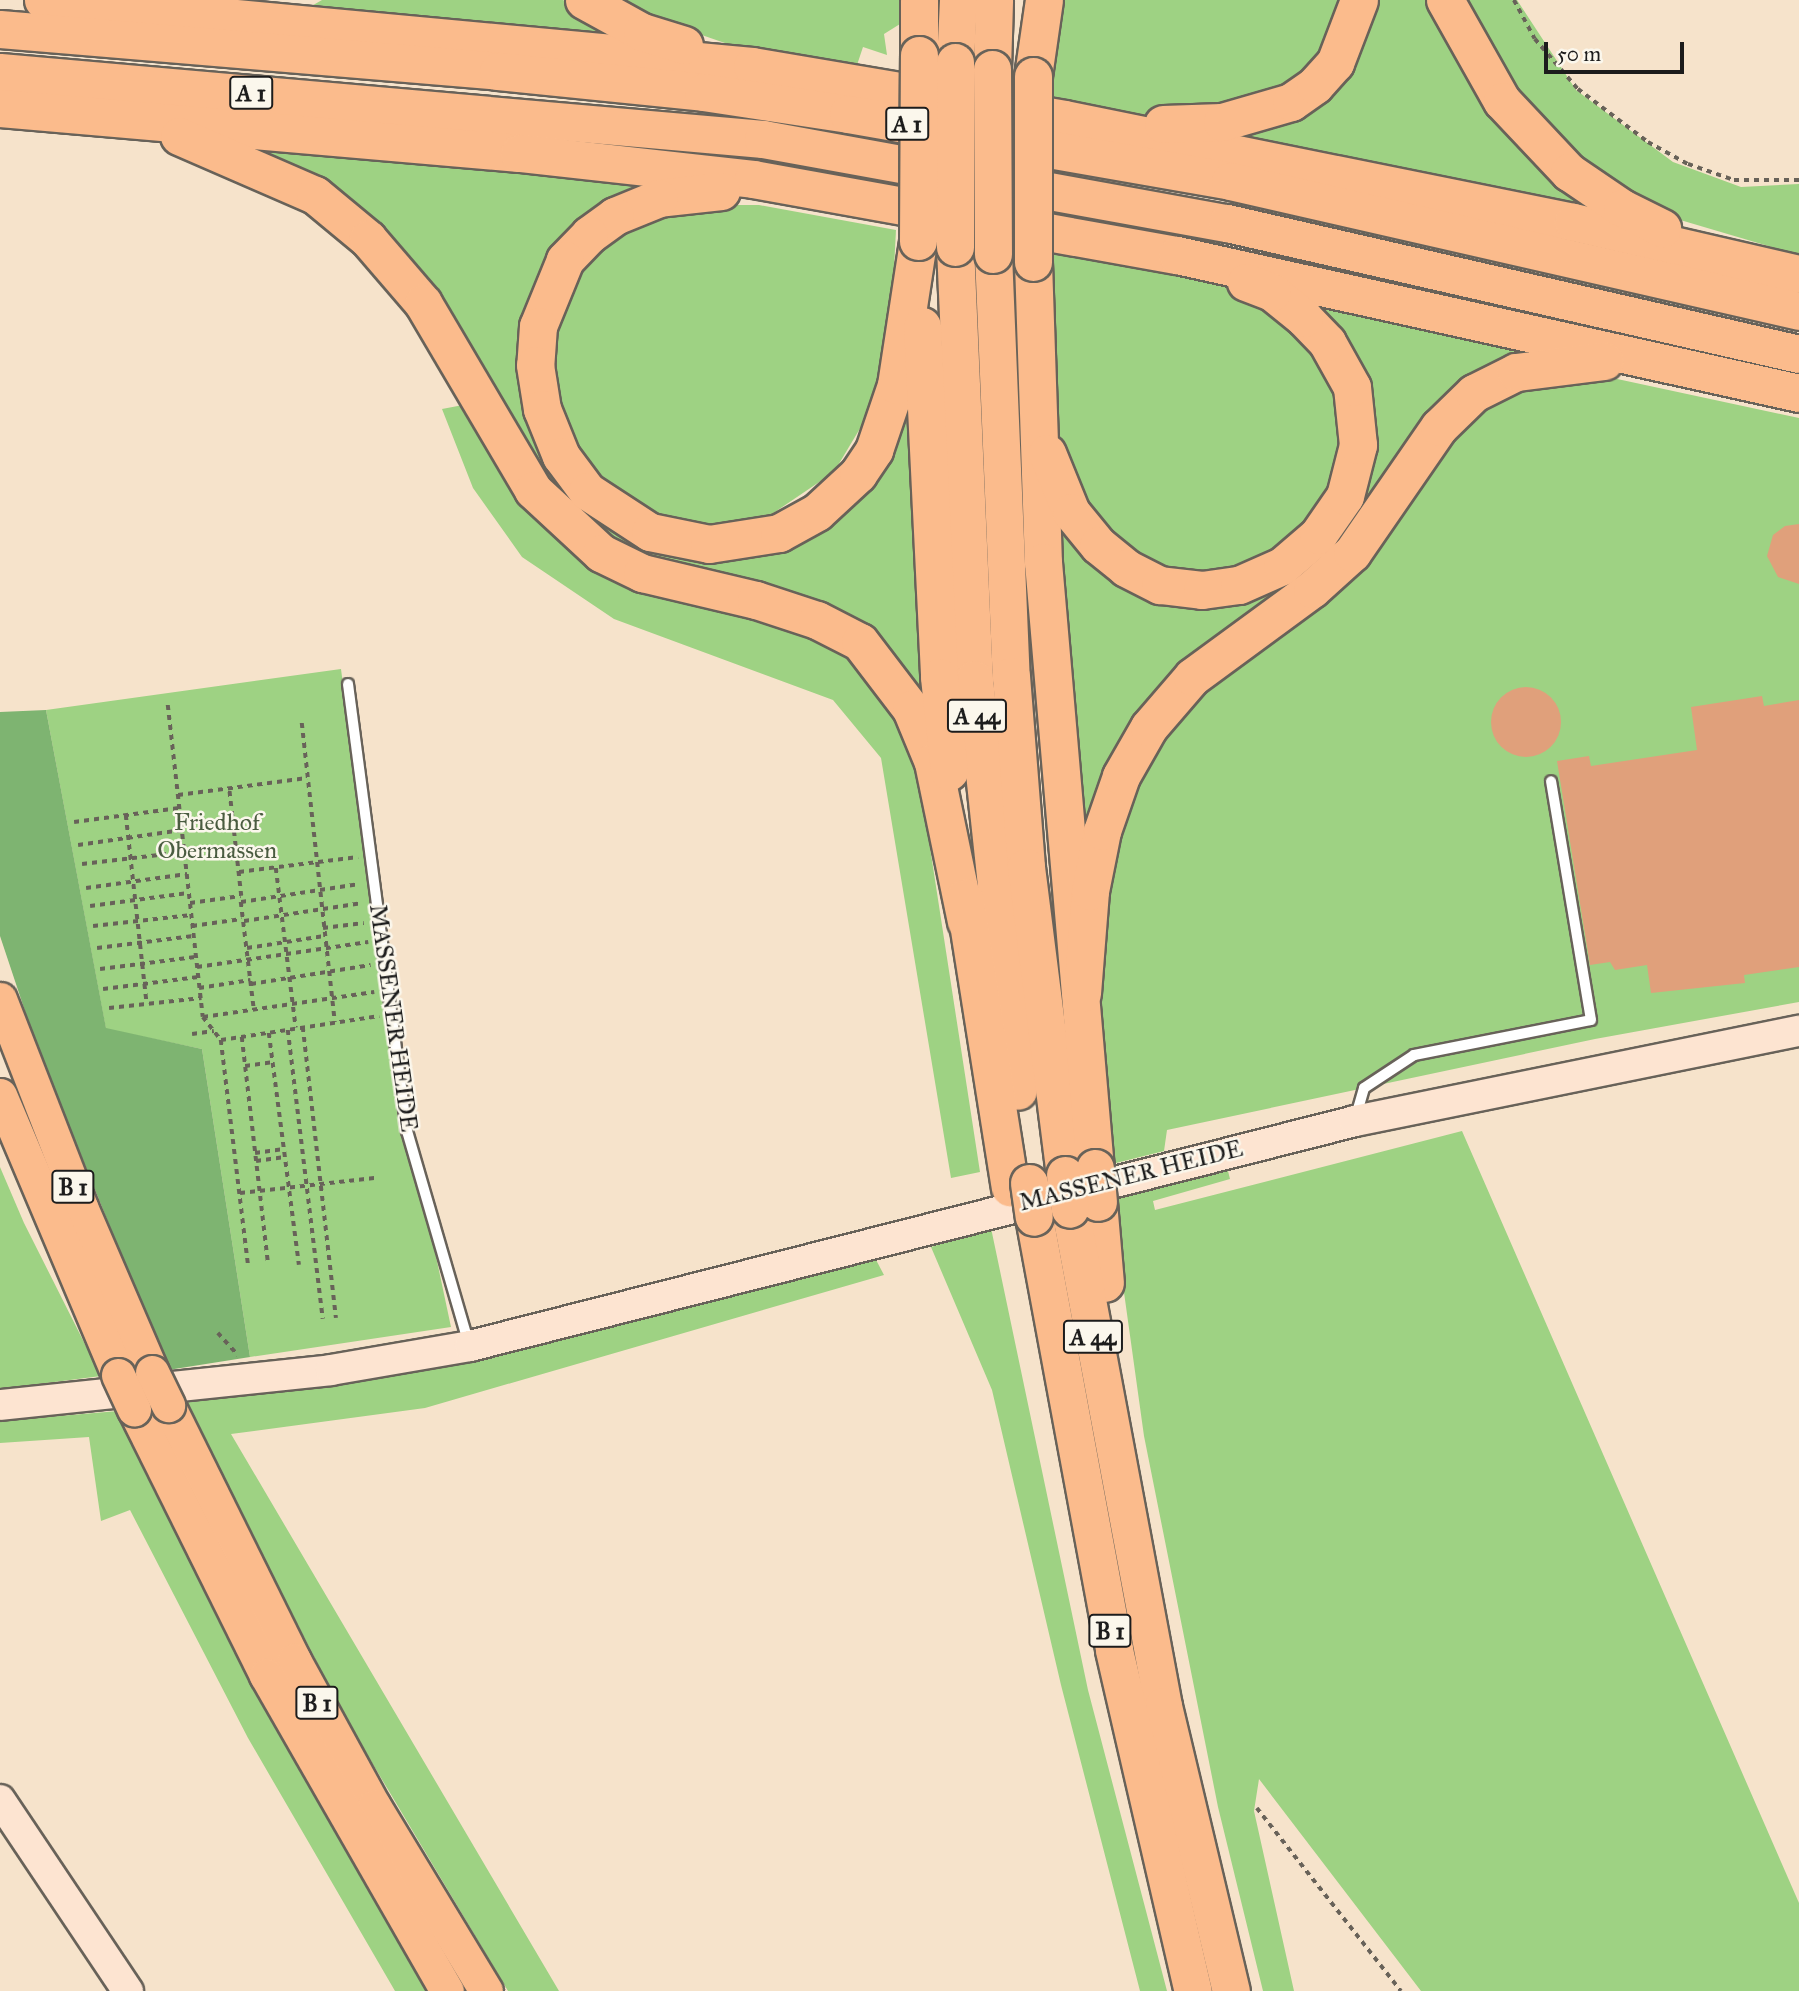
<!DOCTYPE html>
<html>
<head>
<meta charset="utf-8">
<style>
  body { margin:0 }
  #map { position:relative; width:1799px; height:1991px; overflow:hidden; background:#f6e3cb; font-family:"IM FELL Great Primer",serif }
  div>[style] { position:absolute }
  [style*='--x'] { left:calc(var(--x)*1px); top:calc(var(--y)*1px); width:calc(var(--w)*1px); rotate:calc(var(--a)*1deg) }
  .green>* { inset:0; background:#9ed283 }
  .forest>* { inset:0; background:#7eb471 }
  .building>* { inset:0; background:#e0a07b }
  .round { border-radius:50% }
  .path>* { height:3.5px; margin-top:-1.75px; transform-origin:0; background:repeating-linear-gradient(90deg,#686259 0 5px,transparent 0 10px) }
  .roads { filter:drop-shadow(2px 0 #686259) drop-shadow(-2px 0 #686259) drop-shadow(0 2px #686259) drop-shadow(0 -2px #686259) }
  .lane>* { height:10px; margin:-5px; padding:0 5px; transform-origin:5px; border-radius:5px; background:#fff }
  .secondary>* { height:30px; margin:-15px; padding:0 15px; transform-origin:15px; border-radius:15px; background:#fde4d1 }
  .primary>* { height:33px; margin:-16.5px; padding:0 16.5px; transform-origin:16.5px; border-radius:16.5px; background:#fbbb8c }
  .highway>* { height:37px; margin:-18.5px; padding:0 18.5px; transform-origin:18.5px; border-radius:18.5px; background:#fbbb8c }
  .bridges { filter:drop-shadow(2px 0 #686259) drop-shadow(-2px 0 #686259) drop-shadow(0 2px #686259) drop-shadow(0 -2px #686259) }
  .primary-bridge>* { height:33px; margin:-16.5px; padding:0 16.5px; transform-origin:16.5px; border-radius:16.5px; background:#fbbb8c }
  .highway-bridge>* { height:37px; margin:-18.5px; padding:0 18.5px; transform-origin:18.5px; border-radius:18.5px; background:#fbbb8c }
  span { translate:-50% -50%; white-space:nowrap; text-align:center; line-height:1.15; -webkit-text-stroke:5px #fbf7ec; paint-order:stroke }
  .shield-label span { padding:2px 5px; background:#fbf7ec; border:2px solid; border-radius:5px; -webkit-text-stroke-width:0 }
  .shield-label { font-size:23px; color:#1c1c1c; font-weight:700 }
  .park-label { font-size:24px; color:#4a5c40 }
  .street-label { font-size:24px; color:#1c1c1c }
  .scale { position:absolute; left:1544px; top:42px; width:140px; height:32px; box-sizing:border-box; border:4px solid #1c1c1c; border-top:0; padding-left:9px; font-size:21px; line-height:24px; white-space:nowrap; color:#1c1c1c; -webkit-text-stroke:5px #fbf7ec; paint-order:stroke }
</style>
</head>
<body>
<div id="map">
  <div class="green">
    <i style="clip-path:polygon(322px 0,563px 0,616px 37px,308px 8px)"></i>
    <i style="clip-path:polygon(616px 0,901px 0,900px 24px,884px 34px,887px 55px,863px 47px,857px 65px,748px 51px,641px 14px)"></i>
    <i style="clip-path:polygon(1053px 0,1352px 0,1311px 81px,1183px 119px,1050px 104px)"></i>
    <i style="clip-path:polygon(1371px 0,1436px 0,1630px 220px,1227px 138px,1266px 127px)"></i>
    <i style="clip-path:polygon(1458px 0,1517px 0,1576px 90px,1673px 162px,1741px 187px,1799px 184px,1799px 255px,1660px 214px,1624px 197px,1509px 94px)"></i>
    <i style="clip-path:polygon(217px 136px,648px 180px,608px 198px,573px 229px,526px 311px,595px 516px,767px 547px,905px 401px,927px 722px,883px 651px,637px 559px,548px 492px,421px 287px)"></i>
    <i style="clip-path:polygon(685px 205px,759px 205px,896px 230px,891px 326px,874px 405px,834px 472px,766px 518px,696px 526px,635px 510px,593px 475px,561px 429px,549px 382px,550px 334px,562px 291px,590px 253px,633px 219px)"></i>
    <i style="clip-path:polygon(1050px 252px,1188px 273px,1267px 302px,1299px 326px,1337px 388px,1343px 441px,1334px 483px,1309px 521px,1277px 553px,1237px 569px,1200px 574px,1162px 569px,1100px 535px,1056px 450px)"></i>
    <i style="clip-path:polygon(1273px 287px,1565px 347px,1512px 364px,1377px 507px,1189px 673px,1086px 858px,1055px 509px,1162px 591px,1324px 539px,1357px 384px)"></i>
    <i style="clip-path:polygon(1594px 374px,1799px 418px,1799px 1002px,1595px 1039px,1167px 1130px,1164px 1151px,1108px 1165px,1098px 1036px,1099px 920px,1130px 790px,1175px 717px,1490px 398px,1527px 382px)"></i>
    <i style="clip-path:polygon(463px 405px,536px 518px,798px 626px,849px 655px,890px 699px,917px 763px,980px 1172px,951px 1178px,881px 758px,833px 700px,614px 619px,522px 557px,473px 488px,442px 409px)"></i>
    <i style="clip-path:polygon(341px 669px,387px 1026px,451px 1327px,250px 1357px,202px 1049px,106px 1029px,46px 710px)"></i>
    <i style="clip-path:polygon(1462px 1131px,1799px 1903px,1799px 1991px,1421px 1991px,1259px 1779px,1254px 1811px,1294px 1991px,1263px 1991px,1218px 1807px,1144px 1436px,1111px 1199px,1227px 1167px,1230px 1179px,1153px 1201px,1155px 1210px)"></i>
    <i style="clip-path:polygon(0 1167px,24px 1223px,101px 1376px,0 1389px)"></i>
    <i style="clip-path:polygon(991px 1228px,1088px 1690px,1167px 1991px,1140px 1991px,1061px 1685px,992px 1390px,931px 1247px)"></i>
    <i style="clip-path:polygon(874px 1256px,884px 1275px,425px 1408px,231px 1434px,559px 1991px,508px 1991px,346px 1719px,184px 1403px,355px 1380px)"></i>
    <i style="clip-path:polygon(118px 1411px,277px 1729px,431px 1991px,395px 1991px,248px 1738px,130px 1510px,101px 1521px,89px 1437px,0 1443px,0 1421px)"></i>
  </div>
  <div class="forest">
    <i style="clip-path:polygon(46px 710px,106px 1028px,202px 1049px,250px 1357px,168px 1370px,36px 1044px,0 936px,0 712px)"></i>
  </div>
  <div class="building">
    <i style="clip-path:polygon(1799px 524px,1799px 584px,1778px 577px,1767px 556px,1773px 535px,1785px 526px)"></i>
    <i class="round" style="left:1491px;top:687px;width:70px;height:70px"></i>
    <i style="clip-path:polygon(1762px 696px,1764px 706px,1799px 700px,1799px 967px,1744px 975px,1745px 983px,1651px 993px,1647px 965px,1615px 970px,1610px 962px,1590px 965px,1557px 761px,1589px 756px,1591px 766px,1697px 750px,1691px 707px)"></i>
  </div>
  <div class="path">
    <i style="--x:1514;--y:0;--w:44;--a:61.7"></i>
    <i style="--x:1535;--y:39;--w:66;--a:49.3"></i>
    <i style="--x:1578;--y:89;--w:88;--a:37.1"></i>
    <i style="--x:1648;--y:142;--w:46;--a:28.8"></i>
    <i style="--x:1688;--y:164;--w:49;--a:19.2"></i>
    <i style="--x:1734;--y:180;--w:65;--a:0"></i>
    <i style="--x:168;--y:705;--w:314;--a:83.6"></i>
    <i style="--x:203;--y:1017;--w:29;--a:52"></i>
    <i style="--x:221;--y:1040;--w:160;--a:-8.6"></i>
    <i style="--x:302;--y:723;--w:301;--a:83.7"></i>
    <i style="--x:178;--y:795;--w:130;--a:-7.5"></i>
    <i style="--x:126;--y:815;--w:190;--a:83.7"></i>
    <i style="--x:74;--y:822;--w:106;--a:-7.6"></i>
    <i style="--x:78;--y:845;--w:105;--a:-8.2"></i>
    <i style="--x:82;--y:864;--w:103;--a:-6.7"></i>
    <i style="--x:276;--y:868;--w:161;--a:82.9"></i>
    <i style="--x:239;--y:872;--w:120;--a:-7.2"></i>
    <i style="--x:86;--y:888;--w:102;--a:-7.9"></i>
    <i style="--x:241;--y:902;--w:118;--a:-8.7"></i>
    <i style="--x:241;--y:902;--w:108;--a:83.1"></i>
    <i style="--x:190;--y:903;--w:51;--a:-7.8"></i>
    <i style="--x:241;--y:896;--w:108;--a:-96.4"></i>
    <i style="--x:90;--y:906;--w:99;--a:-7.6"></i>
    <i style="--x:244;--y:921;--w:118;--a:-8.7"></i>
    <i style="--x:93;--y:926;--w:99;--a:-6.4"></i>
    <i style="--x:192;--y:926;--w:50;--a:-8"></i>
    <i style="--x:323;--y:928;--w:41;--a:-7"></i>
    <i style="--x:97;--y:948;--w:97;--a:-7.1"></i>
    <i style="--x:247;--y:948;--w:78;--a:-8.9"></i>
    <i style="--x:197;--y:967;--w:173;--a:-8.3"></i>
    <i style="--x:100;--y:969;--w:96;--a:-7.2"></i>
    <i style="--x:251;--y:984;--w:121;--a:-9"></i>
    <i style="--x:199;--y:988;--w:52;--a:-8.9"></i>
    <i style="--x:103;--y:989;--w:96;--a:-7.2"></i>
    <i style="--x:109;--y:1008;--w:93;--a:-6.2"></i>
    <i style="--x:203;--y:1017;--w:173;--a:-8.3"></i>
    <i style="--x:303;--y:1027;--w:293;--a:83.5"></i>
    <i style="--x:288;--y:1030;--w:291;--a:83.1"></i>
    <i style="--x:269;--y:1033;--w:234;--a:82.6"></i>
    <i style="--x:192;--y:1034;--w:22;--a:-8"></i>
    <i style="--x:242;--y:1037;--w:226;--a:83.4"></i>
    <i style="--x:221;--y:1040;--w:226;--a:83.1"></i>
    <i style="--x:245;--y:1066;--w:27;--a:-8"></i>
    <i style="--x:255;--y:1153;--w:29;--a:-8"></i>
    <i style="--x:256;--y:1161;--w:29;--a:-8"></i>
    <i style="--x:240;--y:1193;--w:135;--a:-6.4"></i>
    <i style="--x:218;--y:1333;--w:30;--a:48"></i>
    <i style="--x:1257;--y:1808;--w:233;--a:51.8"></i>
  </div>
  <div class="roads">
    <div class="lane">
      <i style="--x:348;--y:684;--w:451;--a:82.5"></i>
      <i style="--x:407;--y:1131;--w:222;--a:73.8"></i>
      <i style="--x:1356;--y:1116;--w:29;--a:-74"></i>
      <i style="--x:1364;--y:1088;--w:60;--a:-33.4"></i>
      <i style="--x:1414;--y:1055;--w:180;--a:-11.2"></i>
      <i style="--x:1591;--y:1020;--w:242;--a:-99.5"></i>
    </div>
    <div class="secondary">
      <i style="--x:0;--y:1405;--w:333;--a:-6"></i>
      <i style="--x:331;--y:1370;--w:141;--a:-9.8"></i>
      <i style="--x:470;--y:1346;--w:913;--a:-14.26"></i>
      <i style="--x:1355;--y:1121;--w:453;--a:-11.5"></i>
      <i style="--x:0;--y:1800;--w:230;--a:56.2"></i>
    </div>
    <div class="primary">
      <i style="--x:0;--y:999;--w:223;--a:68.7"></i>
      <i style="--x:81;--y:1207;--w:180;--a:66.7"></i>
      <i style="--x:0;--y:1095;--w:304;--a:67.1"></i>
      <i style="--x:168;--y:1405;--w:284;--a:63.7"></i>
      <i style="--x:294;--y:1660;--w:166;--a:61.3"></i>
      <i style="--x:374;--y:1806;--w:216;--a:58.8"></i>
      <i style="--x:134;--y:1409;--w:297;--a:63.6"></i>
      <i style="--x:266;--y:1675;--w:364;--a:60.2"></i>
    </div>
    <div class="highway">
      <i style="--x:43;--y:0;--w:712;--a:5.32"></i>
      <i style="--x:752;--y:66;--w:316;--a:9.6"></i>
      <i style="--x:1064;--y:119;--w:519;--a:11.44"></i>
      <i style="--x:1573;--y:222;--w:232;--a:13"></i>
      <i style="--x:584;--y:0;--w:66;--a:28.9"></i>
      <i style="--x:642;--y:32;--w:44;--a:17.2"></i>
      <i style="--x:1445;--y:0;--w:116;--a:60.6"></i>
      <i style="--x:1502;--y:101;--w:98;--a:46.7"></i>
      <i style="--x:1569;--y:172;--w:64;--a:34.2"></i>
      <i style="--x:1622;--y:208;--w:45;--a:26.6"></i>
      <i style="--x:0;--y:29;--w:500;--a:4.8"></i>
      <i style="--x:498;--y:71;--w:206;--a:5.8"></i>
      <i style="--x:703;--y:92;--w:147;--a:8.6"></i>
      <i style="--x:848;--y:114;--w:388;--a:9.9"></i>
      <i style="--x:1230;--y:181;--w:584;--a:12.87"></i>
      <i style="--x:919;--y:55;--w:55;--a:-90"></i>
      <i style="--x:955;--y:62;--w:62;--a:-87.2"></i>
      <i style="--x:992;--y:69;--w:69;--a:-88.3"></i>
      <i style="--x:0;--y:72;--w:766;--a:5.02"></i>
      <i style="--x:763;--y:139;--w:472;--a:10.3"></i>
      <i style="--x:1227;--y:223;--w:587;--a:12.9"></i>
      <i style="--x:1033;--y:76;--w:77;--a:-81.8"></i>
      <i style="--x:0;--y:108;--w:521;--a:4.96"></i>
      <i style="--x:519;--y:153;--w:235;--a:6.3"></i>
      <i style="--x:753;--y:179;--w:431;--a:10.2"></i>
      <i style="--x:1177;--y:255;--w:637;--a:12.51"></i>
      <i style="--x:1163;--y:124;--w:59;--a:-1.9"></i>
      <i style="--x:1222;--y:122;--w:72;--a:-16.2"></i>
      <i style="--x:1291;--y:102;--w:29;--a:-35"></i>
      <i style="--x:1315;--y:85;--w:30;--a:-48"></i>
      <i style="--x:1335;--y:63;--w:67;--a:-69.1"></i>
      <i style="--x:179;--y:136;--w:148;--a:23.5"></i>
      <i style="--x:315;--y:195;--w:69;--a:39.7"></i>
      <i style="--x:368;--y:239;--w:84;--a:49.3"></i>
      <i style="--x:423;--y:303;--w:217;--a:59.5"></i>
      <i style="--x:533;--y:490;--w:93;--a:42.8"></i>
      <i style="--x:601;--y:553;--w:46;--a:26"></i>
      <i style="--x:642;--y:573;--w:117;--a:13.3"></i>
      <i style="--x:756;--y:600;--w:64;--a:18.2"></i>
      <i style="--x:817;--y:620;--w:48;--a:27.1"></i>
      <i style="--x:860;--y:642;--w:84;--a:52.7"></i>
      <i style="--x:911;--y:709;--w:57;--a:67.5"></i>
      <i style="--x:933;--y:762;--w:163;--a:78.3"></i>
      <i style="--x:721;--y:191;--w:62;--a:173.6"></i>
      <i style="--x:659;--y:198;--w:48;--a:157.8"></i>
      <i style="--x:615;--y:216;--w:32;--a:144"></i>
      <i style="--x:589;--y:235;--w:35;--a:134"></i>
      <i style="--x:565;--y:260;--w:71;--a:112.2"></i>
      <i style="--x:538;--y:326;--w:39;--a:94"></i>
      <i style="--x:535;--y:365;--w:45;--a:81"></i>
      <i style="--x:542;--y:409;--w:51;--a:68"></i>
      <i style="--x:561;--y:456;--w:44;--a:53.4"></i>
      <i style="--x:587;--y:491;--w:75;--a:33.1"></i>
      <i style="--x:650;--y:532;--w:60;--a:11.5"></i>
      <i style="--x:709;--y:544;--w:71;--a:-8.9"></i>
      <i style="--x:779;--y:533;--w:43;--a:-28.9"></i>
      <i style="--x:817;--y:512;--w:56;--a:-42.8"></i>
      <i style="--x:858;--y:474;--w:29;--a:-56"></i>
      <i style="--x:874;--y:450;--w:69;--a:-71.3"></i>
      <i style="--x:896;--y:385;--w:146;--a:-81.3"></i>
      <i style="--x:955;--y:247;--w:432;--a:87.5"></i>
      <i style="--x:974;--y:679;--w:414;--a:83.9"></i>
      <i style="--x:993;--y:254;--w:422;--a:87.6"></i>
      <i style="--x:1011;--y:676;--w:192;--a:85.5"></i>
      <i style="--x:1026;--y:867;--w:310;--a:82.8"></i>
      <i style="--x:1033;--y:262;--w:300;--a:88.1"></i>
      <i style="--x:1043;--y:562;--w:608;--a:85.1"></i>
      <i style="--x:922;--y:326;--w:351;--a:87.2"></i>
      <i style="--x:939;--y:677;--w:95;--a:83.9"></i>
      <i style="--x:1047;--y:453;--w:64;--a:67.9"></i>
      <i style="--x:1071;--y:512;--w:43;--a:50.7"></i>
      <i style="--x:1098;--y:545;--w:36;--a:39"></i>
      <i style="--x:1126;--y:568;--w:38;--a:27"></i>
      <i style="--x:1160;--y:585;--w:42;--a:6.8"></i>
      <i style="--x:1202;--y:590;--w:37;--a:-8"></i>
      <i style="--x:1239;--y:585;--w:47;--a:-23.8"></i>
      <i style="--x:1282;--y:566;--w:48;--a:-40.7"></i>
      <i style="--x:1318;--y:535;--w:47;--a:-55.3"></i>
      <i style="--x:1345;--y:496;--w:53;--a:-75.7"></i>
      <i style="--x:1358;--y:445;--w:58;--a:-95.9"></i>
      <i style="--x:1352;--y:387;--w:51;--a:-119.1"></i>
      <i style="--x:1327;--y:342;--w:33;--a:-134"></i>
      <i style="--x:1304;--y:318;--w:41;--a:-140.9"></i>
      <i style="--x:1272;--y:292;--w:28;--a:-159"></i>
      <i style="--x:964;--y:898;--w:293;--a:81"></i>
      <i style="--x:1082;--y:993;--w:102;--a:-85.5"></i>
      <i style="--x:1090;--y:891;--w:61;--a:-78.7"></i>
      <i style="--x:1102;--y:831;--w:58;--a:-70.9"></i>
      <i style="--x:1121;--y:776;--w:56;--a:-60.3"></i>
      <i style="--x:1149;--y:727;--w:66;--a:-49.3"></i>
      <i style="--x:1192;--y:677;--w:149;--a:-36.3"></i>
      <i style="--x:1312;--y:589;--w:54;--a:-42"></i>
      <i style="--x:1352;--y:553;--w:153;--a:-55.4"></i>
      <i style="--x:1439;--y:427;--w:49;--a:-44.2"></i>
      <i style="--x:1474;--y:393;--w:47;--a:-26.6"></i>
      <i style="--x:1516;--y:372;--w:89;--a:-7.1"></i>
      <i style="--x:1098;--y:1202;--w:81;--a:85.1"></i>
      <i style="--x:1070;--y:1209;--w:506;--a:79.4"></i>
      <i style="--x:1163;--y:1706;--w:293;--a:76.6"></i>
      <i style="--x:1034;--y:1217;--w:440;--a:79.5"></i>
      <i style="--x:1114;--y:1650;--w:350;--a:77"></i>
    </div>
  </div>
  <div class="bridges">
    <div class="primary-bridge">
      <i style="--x:152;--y:1372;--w:37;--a:64"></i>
      <i style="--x:118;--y:1375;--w:38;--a:65"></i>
    </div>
    <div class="highway-bridge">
      <i style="--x:955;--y:62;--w:185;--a:90"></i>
      <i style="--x:992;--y:69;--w:185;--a:89.7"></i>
      <i style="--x:918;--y:241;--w:186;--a:-89.7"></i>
      <i style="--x:1033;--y:262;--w:186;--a:-90"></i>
      <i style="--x:1095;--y:1168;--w:34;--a:85"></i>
      <i style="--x:1065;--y:1175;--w:34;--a:82"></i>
      <i style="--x:1029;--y:1183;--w:34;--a:82"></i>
    </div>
  </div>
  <div class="shield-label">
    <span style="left:251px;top:93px">A 1</span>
    <span style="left:907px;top:124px">A 1</span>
    <span style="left:977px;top:716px">A 44</span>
    <span style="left:73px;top:1187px">B 1</span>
    <span style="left:1093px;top:1337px">A 44</span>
    <span style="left:1110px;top:1631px">B 1</span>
    <span style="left:317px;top:1703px">B 1</span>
  </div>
  <div class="park-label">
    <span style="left:217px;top:837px">Friedhof<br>Obermassen</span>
  </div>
  <div class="street-label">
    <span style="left:393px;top:1018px;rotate:82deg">MASSENER HEIDE</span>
    <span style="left:1131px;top:1176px;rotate:-14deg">MASSENER HEIDE</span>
  </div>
  <div class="scale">50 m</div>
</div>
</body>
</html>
